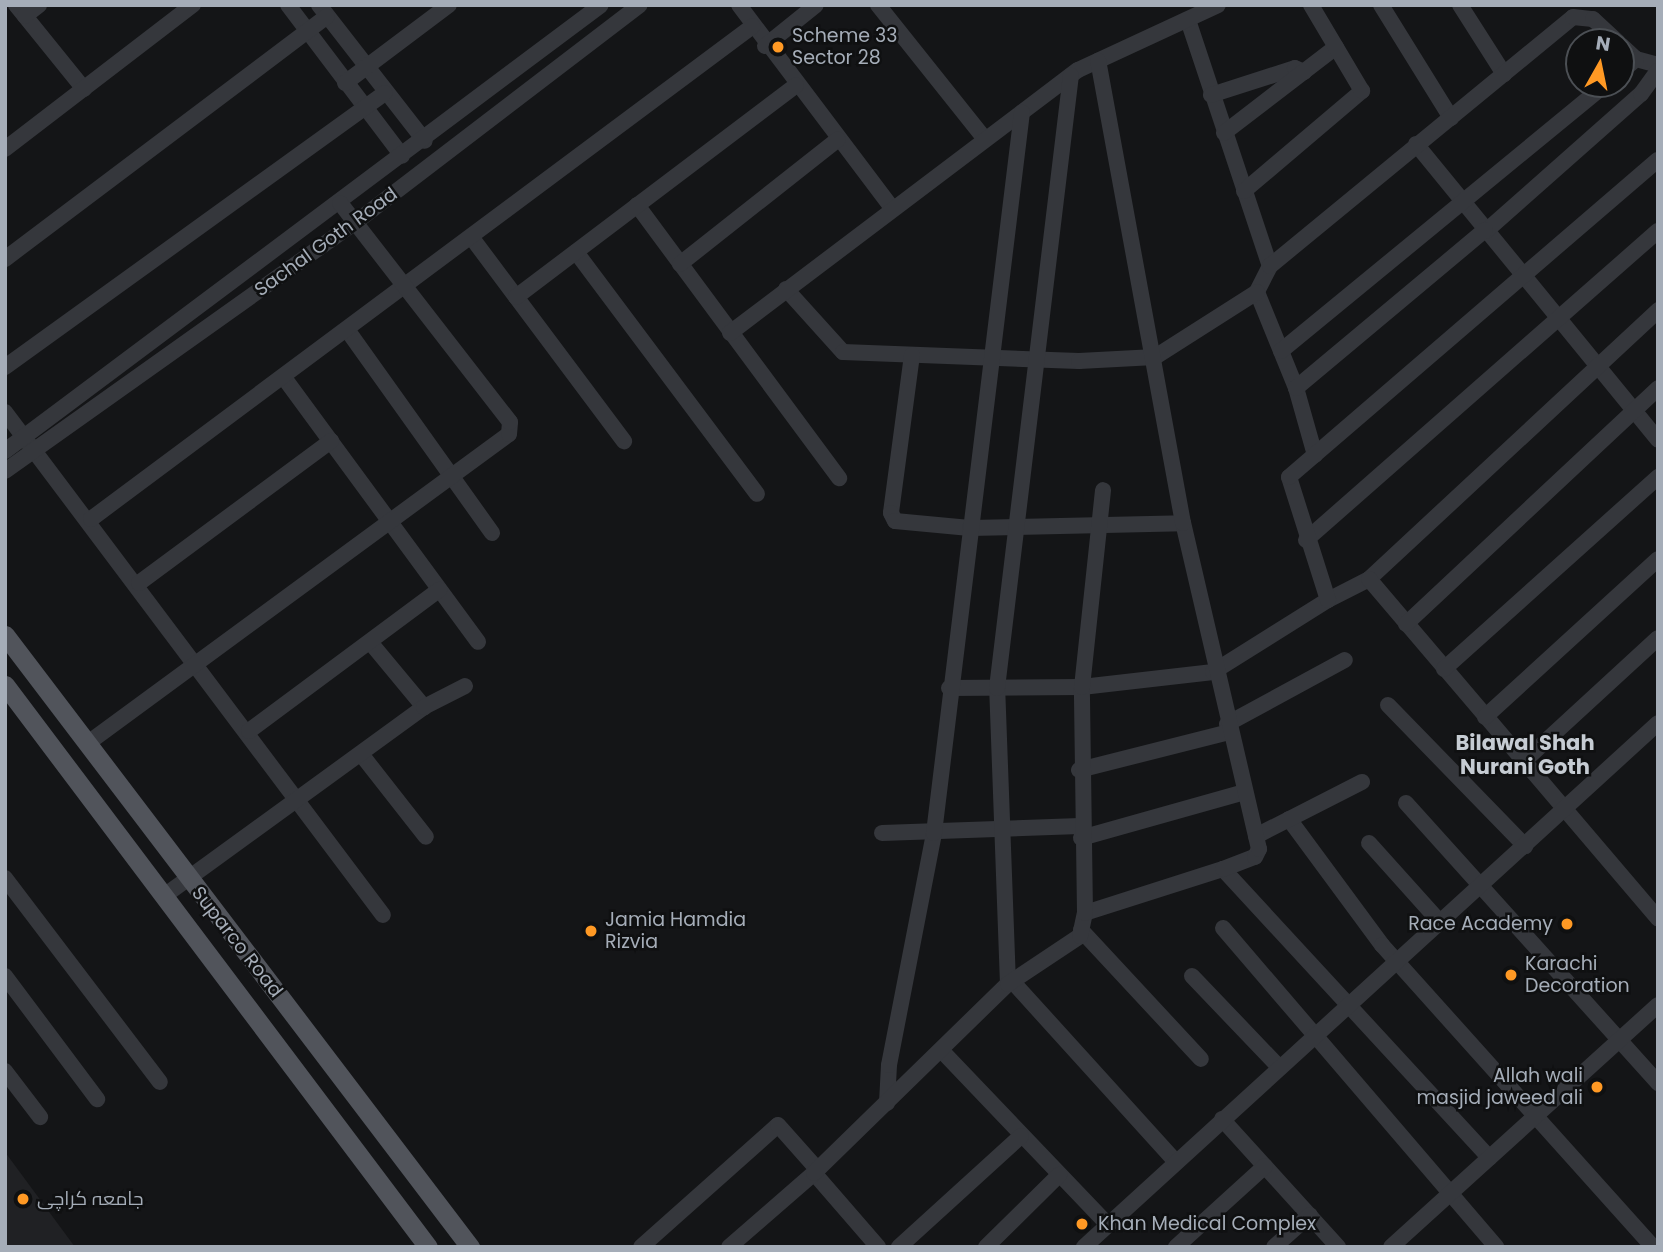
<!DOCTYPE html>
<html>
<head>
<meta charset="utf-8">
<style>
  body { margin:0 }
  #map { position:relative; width:1663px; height:1252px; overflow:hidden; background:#141517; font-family:Poppins,Cairo,sans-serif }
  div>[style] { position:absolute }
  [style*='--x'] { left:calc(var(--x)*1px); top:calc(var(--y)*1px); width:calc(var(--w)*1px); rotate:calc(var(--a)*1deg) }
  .built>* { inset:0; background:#202124 }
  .minor>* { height:16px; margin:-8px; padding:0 8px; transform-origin:8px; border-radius:8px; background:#35373c }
  .major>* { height:19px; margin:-9.5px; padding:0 9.5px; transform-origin:9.5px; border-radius:9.5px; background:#51545b }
  .dots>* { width:19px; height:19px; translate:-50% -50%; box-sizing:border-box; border:4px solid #0f1011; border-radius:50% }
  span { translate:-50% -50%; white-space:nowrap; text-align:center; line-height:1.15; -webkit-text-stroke:5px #0f1011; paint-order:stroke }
  .poi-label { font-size:19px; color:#a5adb8 }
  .left { translate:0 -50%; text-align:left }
  .right { translate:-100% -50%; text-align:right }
  .street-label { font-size:19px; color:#a5adb8 }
  .neighbourhood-label { font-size:21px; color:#c6ccd3; font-weight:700 }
  .frame { position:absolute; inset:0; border:7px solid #a5adb8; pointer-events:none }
  .north { position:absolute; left:1565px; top:28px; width:70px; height:70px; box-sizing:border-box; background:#0f1011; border:2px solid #4b4f54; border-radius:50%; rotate:9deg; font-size:19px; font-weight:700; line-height:28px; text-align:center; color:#a5adb8 }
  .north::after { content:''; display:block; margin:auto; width:24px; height:32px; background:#ff9924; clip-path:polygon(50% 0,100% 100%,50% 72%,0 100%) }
</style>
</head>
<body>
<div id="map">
  <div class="built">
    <i style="clip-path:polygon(5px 1152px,75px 1247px,5px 1247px)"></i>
  </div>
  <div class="minor">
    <i style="--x:16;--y:5;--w:108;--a:51"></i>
    <i style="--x:288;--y:5;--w:189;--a:52.9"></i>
    <i style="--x:319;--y:5;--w:172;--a:52.1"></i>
    <i style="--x:739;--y:5;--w:253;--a:53"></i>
    <i style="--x:878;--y:5;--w:171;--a:51.4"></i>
    <i style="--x:1381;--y:5;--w:133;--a:58.2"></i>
    <i style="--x:1460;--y:5;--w:82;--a:57.5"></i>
    <i style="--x:25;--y:16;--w:18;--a:-38"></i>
    <i style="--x:1188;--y:20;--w:259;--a:71.6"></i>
    <i style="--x:1270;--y:266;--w:29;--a:117"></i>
    <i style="--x:1257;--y:292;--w:104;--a:67.9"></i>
    <i style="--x:1621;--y:45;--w:21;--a:43"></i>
    <i style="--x:1636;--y:59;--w:23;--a:15"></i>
    <i style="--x:765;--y:46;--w:65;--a:-38.8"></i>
    <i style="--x:1621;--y:72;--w:20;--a:-41"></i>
    <i style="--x:345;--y:83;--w:130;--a:-36.9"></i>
    <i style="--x:1211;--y:95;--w:88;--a:-17.8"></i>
    <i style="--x:1295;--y:68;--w:10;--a:24"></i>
    <i style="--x:1224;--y:133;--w:141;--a:-37.5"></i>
    <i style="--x:1416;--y:144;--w:382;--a:50.7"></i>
    <i style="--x:5;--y:149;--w:237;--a:-37.5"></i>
    <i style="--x:1244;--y:191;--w:155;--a:-40.3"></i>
    <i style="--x:1362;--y:91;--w:100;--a:-120.7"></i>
    <i style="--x:637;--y:205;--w:340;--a:53.5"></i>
    <i style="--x:1486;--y:231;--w:207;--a:-41.5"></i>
    <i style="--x:1641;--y:94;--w:29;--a:-54"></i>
    <i style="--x:472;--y:238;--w:254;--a:53.2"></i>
    <i style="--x:576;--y:252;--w:302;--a:53.2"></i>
    <i style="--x:5;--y:259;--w:403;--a:-37"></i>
    <i style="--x:680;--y:264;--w:201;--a:-38.3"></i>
    <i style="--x:1270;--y:266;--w:392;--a:-39.4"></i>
    <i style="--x:1573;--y:17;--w:20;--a:6"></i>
    <i style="--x:1593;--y:19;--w:34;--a:43"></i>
    <i style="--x:786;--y:289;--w:85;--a:47.9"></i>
    <i style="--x:843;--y:352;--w:236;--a:2.2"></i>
    <i style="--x:1079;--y:361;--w:76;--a:-3"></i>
    <i style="--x:1155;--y:357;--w:121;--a:-32.5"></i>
    <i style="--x:516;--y:297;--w:351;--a:-37.1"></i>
    <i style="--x:348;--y:331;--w:248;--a:54.5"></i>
    <i style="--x:730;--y:333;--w:436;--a:-37.1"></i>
    <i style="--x:1078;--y:70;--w:154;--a:-24.9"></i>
    <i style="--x:1281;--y:351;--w:421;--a:-39.4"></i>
    <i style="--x:912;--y:355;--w:159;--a:97.6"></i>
    <i style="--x:891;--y:513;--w:9;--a:63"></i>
    <i style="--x:895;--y:521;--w:75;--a:5.3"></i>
    <i style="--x:970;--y:528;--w:213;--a:-1.3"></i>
    <i style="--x:5;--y:367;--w:468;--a:-35.8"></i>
    <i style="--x:285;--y:379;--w:326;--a:53.7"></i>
    <i style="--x:5;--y:412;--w:629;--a:53.08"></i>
    <i style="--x:5;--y:451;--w:744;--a:-36.81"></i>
    <i style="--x:1315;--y:455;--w:70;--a:-105.8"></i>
    <i style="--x:1296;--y:388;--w:246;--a:-39.9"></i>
    <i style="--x:5;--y:471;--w:430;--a:-35.4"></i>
    <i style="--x:356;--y:222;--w:357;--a:-37.4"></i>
    <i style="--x:91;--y:519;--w:825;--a:-36.68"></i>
    <i style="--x:1306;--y:540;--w:468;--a:-41.3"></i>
    <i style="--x:1369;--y:579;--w:395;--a:-42.9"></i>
    <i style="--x:139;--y:583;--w:239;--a:-36.5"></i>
    <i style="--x:1328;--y:600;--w:46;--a:-27.1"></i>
    <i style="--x:1369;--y:579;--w:446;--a:49.6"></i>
    <i style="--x:1406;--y:624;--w:345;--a:-43.1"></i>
    <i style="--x:370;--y:642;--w:85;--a:50.3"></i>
    <i style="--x:1444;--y:669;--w:288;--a:-41.9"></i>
    <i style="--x:949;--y:688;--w:133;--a:-0.4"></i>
    <i style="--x:1082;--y:687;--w:132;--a:-6.5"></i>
    <i style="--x:1213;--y:672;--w:136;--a:-32.1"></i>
    <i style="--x:1328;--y:600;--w:129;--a:-107.6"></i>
    <i style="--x:1289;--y:477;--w:486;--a:-40.7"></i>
    <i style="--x:1388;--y:705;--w:197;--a:45.8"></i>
    <i style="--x:1485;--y:717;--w:234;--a:-42.4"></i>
    <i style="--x:1227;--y:724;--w:134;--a:-28.5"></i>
    <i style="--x:249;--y:731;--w:237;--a:-36.6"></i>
    <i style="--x:88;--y:743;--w:522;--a:-36.28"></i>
    <i style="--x:509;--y:434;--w:12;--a:-85"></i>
    <i style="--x:510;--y:422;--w:277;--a:-127.8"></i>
    <i style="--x:361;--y:754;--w:105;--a:51.9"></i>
    <i style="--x:1523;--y:762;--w:183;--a:-42.6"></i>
    <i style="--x:1079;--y:770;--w:155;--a:-14.2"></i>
    <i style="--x:1406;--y:803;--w:377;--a:48"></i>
    <i style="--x:1289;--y:819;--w:157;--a:53.6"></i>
    <i style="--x:1382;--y:945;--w:406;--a:48.1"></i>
    <i style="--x:882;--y:833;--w:198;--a:-2"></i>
    <i style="--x:1256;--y:836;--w:119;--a:-27"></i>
    <i style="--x:1081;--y:838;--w:170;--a:-15.7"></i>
    <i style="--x:1369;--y:843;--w:105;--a:48.1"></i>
    <i style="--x:1223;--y:869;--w:393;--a:47.3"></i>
    <i style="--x:5;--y:878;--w:256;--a:52.8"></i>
    <i style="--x:164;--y:896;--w:321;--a:-36"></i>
    <i style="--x:424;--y:707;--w:46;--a:-27.1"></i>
    <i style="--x:1085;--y:913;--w:145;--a:-17.7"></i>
    <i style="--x:1223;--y:869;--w:34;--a:-21"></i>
    <i style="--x:1255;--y:857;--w:9;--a:-63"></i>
    <i style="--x:1259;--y:849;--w:335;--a:-103.1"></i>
    <i style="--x:1183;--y:523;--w:470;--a:-100.4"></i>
    <i style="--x:1223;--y:928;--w:420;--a:49.4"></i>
    <i style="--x:1081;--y:930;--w:176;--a:47.1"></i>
    <i style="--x:5;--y:976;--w:154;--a:53.2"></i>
    <i style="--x:1192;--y:976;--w:127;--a:46.3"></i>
    <i style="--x:1012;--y:981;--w:244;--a:47.8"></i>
    <i style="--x:1008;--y:984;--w:296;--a:-92.1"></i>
    <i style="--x:997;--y:688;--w:617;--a:-83.12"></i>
    <i style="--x:941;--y:1050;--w:242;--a:46.3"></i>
    <i style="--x:5;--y:1071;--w:58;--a:52.7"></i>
    <i style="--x:887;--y:1103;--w:38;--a:-87"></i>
    <i style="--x:889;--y:1065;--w:236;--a:-79"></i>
    <i style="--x:934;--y:833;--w:726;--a:-83.04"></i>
    <i style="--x:1222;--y:1119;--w:173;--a:47.8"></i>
    <i style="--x:814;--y:1173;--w:98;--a:49.1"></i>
    <i style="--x:641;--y:1247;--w:183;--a:-41.7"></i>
    <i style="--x:778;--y:1125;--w:60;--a:48.4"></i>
    <i style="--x:729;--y:1247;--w:113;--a:-41"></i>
    <i style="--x:814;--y:1173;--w:271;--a:-44.3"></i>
    <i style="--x:1008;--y:984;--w:87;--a:-33.7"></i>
    <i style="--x:1080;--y:936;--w:24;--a:-78"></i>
    <i style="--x:1085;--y:913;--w:226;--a:-90.8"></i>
    <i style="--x:1082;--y:687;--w:198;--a:-83.9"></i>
    <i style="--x:899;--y:1247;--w:165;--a:-42.3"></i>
    <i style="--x:986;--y:1247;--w:103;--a:-44.6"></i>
    <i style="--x:1084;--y:1247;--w:777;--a:-42.39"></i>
    <i style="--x:1176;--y:1247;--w:120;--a:-42.3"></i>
    <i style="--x:1274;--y:1247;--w:48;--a:-41.6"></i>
    <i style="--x:1391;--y:1247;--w:360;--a:-42.2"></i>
  </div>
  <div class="major">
    <i style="--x:5;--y:635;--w:769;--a:52.77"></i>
    <i style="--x:5;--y:685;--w:703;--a:53.03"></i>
  </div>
  <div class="dots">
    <i style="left:778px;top:47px;background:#ff9924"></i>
    <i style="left:1567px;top:924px;background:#ff9924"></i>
    <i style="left:591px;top:931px;background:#ff9924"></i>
    <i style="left:1511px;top:975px;background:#ff9924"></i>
    <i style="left:1597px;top:1087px;background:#ff9924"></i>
    <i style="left:23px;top:1199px;background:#ff9924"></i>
    <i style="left:1082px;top:1224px;background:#ff9924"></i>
  </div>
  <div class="poi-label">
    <span class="left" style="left:792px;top:47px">Scheme 33<br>Sector 28</span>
    <span class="left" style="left:605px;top:931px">Jamia Hamdia<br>Rizvia</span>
    <span class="right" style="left:1553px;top:924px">Race Academy</span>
    <span class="left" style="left:1525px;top:975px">Karachi<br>Decoration</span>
    <span class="right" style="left:1583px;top:1087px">Allah wali<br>masjid jaweed ali</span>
    <span class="left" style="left:37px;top:1199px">جامعہ کراچی</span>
    <span class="left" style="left:1098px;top:1224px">Khan Medical Complex</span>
  </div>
  <div class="street-label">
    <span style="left:326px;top:242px;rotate:-36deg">Sachal Goth Road</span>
    <span style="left:237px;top:942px;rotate:52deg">Suparco Road</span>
  </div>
  <div class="neighbourhood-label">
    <span style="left:1525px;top:755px">Bilawal Shah<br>Nurani Goth</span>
  </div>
  <div class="frame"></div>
  <div class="north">N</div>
</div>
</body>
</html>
